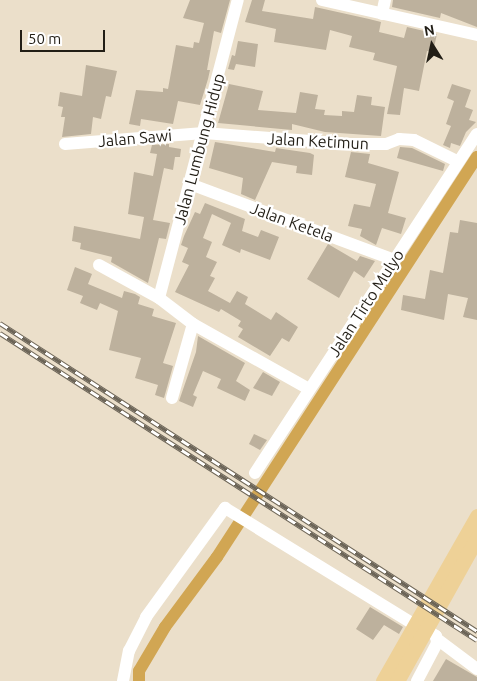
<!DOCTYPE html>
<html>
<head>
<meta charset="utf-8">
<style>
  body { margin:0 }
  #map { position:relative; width:477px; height:681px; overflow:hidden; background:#ebdfca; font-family:Ubuntu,sans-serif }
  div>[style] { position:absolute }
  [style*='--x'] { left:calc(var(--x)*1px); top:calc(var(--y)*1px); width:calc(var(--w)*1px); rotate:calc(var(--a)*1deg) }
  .canal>* { height:12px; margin:-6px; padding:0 6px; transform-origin:6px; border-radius:6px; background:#d1a653 }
  .building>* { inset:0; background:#bdb19d }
  .minor>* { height:12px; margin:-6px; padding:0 6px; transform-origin:6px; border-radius:6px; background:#fff }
  .major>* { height:15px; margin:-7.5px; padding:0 7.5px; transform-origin:7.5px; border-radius:7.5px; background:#eed197 }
  .rail>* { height:5px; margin-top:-2.5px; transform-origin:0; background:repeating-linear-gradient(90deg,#fff 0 9px,#6c6558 0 18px); box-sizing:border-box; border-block:1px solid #6c6558 }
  span { translate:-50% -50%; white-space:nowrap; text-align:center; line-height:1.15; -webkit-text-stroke:4.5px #fff; paint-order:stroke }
  .street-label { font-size:16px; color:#221e16 }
  .north { position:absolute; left:407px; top:20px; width:50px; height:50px; -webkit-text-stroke:4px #fff; paint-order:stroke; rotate:350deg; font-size:14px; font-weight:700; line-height:20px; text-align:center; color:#221e16 }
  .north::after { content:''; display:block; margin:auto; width:18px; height:22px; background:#221e16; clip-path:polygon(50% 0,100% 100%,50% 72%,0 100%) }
  .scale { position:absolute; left:20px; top:30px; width:85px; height:22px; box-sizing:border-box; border:2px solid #221e16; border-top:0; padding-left:6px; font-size:15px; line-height:18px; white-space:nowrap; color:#221e16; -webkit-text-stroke:4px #fff; paint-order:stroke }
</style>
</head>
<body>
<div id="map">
  <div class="canal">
    <i style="--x:139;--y:681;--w:10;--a:-90"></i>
    <i style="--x:139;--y:671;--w:51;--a:-59.4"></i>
    <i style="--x:165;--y:627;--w:87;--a:-53.4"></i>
    <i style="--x:217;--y:557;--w:477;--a:-57"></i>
  </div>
  <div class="building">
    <i style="clip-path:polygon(190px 0,230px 0,221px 33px,214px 31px,207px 70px,210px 70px,208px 79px,200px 105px,178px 101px,173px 124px,141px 119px,140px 126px,129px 124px,136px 90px,163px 92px,163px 88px,168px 89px,176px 45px,193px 48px,194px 42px,199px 43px,204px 23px,183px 18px)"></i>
    <i style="clip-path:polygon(252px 0,265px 0,262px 11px,313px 19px,315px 7px,369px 19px,381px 22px,379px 32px,404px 38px,407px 27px,437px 34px,433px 52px,427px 51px,419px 91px,404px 88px,400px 115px,387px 114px,397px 66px,373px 60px,375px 53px,349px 47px,352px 36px,330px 30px,326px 50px,274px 42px,276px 29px,245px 22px)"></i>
    <i style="clip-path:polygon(393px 0,477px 0,477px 27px,441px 13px,440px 18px,392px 7px)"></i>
    <i style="clip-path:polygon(238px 41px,258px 44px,255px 67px,236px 64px,234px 70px,228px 69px,232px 55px,235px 56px)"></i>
    <i style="clip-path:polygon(86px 65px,117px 71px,111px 97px,106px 96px,101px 119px,93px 117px,91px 134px,62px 137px,65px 117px,61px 117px,63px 107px,58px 106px,60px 92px,82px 96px)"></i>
    <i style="clip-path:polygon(229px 84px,263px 91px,258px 110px,296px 113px,300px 92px,318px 95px,315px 109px,325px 110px,324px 115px,342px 116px,342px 111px,354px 112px,357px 95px,372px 97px,371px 105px,385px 107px,381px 136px,325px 132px,292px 124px,292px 130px,218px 123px)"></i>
    <i style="clip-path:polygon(452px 84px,471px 90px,465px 107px,473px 110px,469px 120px,476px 122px,466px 132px,460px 146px,451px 143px,450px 148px,443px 145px,451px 126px,446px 124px,454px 101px,447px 98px)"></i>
    <i style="clip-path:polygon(215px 142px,275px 152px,276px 148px,310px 153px,314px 155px,312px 175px,296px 173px,297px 166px,272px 162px,255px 200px,241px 194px,243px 178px,209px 168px)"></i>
    <i style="clip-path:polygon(169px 144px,169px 147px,181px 149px,180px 157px,175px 157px,173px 170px,164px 168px,153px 220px,170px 223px,166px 239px,159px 238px,148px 283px,111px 262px,112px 257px,80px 249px,81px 243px,72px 241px,74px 226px,140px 239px,144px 217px,128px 214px,134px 172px,153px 176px,157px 154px,150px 153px,152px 145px)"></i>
    <i style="clip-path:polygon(400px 147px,412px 148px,445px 164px,443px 171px,397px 158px)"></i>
    <i style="clip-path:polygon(351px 152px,370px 154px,368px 163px,399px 172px,388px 213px,406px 218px,401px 234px,382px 228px,376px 245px,360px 236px,362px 229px,348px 226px,354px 204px,370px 207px,376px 184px,345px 177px)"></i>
    <i style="clip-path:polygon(205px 203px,245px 219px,242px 231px,258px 237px,261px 230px,279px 237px,270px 260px,241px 249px,240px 253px,222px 245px,231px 223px,212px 214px,203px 238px,212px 242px,206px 257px,217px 262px,210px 276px,215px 278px,208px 291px,230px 303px,237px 291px,248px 297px,245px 304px,271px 320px,276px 312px,298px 327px,289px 342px,282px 338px,270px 356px,238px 337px,243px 329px,238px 326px,241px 321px,221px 309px,219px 312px,175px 292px,189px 265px,182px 262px,188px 248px,181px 245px,184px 236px,195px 212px,200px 214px)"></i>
    <i style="clip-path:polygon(460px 220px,477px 223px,477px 320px,463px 317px,468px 298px,448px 294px,444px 320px,401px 310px,403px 295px,425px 299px,430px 270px,443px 273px,450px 232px,458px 233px)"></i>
    <i style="clip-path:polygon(328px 244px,357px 261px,360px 256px,375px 261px,364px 278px,354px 271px,339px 298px,307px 279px)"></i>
    <i style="clip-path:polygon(75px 267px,92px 274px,88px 284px,122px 298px,124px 291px,135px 294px,140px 297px,138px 304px,154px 309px,152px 316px,176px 323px,163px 363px,173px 366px,164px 398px,155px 395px,158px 385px,135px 378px,141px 358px,109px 350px,118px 311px,100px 303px,97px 310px,80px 303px,83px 296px,67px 290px)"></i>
    <i style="clip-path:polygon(198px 336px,245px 363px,236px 381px,250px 390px,245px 401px,217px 388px,221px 379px,203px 371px,193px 395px,197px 397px,193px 407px,179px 401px,196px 352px)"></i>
    <i style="clip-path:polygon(263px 372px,280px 382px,272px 396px,253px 388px)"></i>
    <i style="clip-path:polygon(254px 434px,267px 440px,260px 450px,249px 444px)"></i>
    <i style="clip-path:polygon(370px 607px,403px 627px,399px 634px,384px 625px,373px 640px,356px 629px)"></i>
    <i style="clip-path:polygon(446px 659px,477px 677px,477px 681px,433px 681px)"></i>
  </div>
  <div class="minor">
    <i style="--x:322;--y:0;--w:159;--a:12.7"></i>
    <i style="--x:382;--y:14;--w:14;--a:-78"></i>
    <i style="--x:65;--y:144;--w:139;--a:-4.5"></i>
    <i style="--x:204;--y:133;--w:147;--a:4.3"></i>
    <i style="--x:351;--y:144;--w:35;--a:0"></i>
    <i style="--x:386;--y:144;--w:14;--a:-21"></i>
    <i style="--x:399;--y:139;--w:15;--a:4"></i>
    <i style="--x:414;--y:140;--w:48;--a:26"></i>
    <i style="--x:190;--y:184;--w:218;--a:20.4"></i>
    <i style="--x:99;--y:265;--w:68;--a:28.8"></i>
    <i style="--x:159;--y:298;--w:43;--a:37.4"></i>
    <i style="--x:193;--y:324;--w:133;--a:29.3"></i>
    <i style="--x:159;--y:298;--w:308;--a:-75.2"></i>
    <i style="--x:172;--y:398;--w:77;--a:-74.2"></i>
    <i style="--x:255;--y:473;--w:405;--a:-56.8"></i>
    <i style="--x:437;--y:639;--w:50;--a:36.9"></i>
    <i style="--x:123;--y:681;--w:31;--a:-79"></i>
    <i style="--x:129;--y:651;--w:38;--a:-63"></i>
    <i style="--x:146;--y:617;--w:135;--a:-54.1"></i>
    <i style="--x:225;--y:508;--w:220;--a:31.6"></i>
    <i style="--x:417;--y:681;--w:43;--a:-62.2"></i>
    <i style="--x:437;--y:643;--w:7;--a:-98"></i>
    <i style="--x:436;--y:636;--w:20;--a:-147"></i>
  </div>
  <div class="major">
    <i style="--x:383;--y:681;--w:190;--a:-60.3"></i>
    <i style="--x:397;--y:681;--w:164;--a:-60.8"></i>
  </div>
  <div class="rail">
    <i style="--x:0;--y:323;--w:568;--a:32.85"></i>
    <i style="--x:0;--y:333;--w:567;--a:32.77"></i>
  </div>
  <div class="street-label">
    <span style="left:135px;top:138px;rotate:-5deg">Jalan Sawi</span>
    <span style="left:318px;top:141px;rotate:3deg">Jalan Ketimun</span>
    <span style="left:199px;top:149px;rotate:-75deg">Jalan Lumbung Hidup</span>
    <span style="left:292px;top:222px;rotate:20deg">Jalan Ketela</span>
    <span style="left:366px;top:303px;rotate:-57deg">Jalan Tirto Mulyo</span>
  </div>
  <div class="north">N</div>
  <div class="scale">50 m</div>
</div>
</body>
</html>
